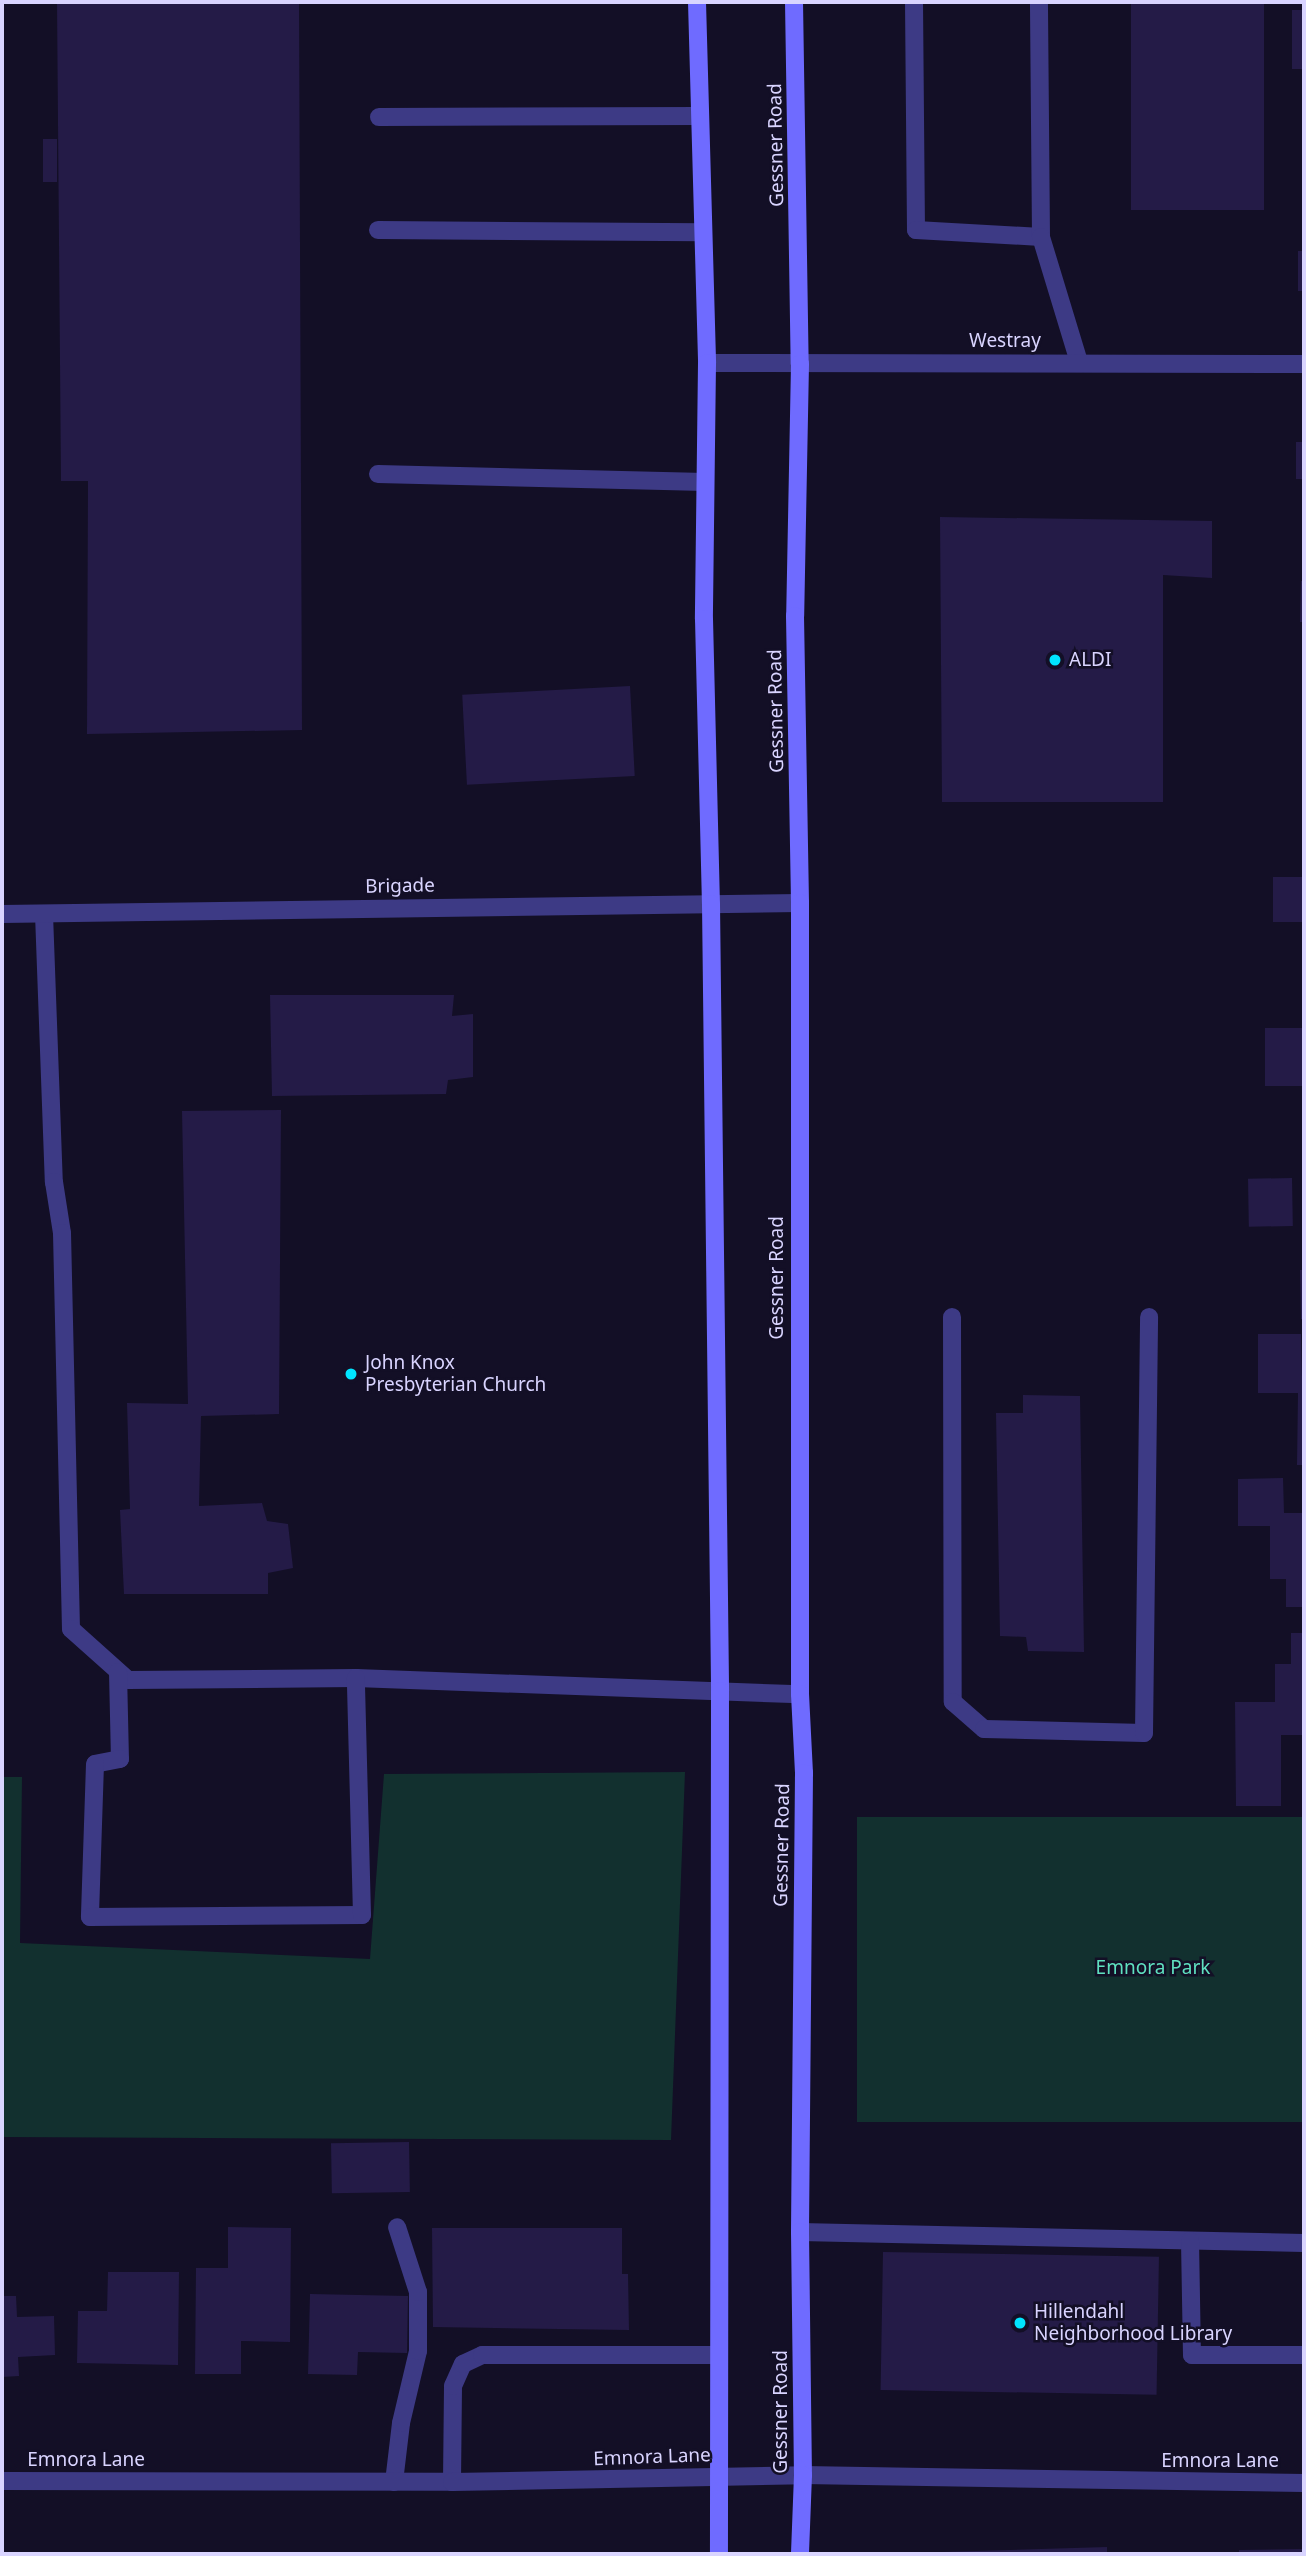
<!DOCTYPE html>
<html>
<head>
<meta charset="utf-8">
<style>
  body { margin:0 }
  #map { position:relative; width:1306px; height:2556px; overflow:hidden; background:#130f26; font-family:"Noto Sans",sans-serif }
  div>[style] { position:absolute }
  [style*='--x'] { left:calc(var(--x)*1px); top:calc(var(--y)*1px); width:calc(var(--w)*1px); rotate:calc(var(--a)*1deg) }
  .green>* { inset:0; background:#12302f; transform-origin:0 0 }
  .building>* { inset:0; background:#241b47; transform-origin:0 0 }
  .service>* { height:18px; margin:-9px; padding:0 9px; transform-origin:9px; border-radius:9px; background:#3d3a85 }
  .minor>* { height:18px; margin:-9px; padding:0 9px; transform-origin:9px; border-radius:9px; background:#3d3a85 }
  .tertiary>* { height:18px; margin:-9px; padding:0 9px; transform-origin:9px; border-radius:9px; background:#3d3a85 }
  .secondary>* { height:18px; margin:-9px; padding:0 9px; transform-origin:9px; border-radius:9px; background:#6f6bff }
  .dots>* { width:19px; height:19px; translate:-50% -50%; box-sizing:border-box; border:4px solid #130f26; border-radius:50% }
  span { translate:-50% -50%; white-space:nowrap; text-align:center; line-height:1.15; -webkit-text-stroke:5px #130f26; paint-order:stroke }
  .street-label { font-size:19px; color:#d9d4ff }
  .poi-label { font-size:19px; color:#d9d4ff }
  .left { translate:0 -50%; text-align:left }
  .park-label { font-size:19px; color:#5fe0c0 }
  .frame { position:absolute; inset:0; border:4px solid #d9d4ff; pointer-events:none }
</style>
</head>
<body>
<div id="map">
  <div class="green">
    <i style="clip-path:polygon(685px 1772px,671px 2140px,2px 2137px,2px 1777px,22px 1777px,20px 1943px,370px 1959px,384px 1774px)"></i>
    <i style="left:1304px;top:1817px;width:305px;height:447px;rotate:90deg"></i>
  </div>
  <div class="building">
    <i style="clip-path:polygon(57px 2px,299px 2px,302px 730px,87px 734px,88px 481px,61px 481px)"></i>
    <i style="left:1131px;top:2px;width:133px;height:208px"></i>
    <i style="left:1292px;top:10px;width:12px;height:59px"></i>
    <i style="left:43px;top:139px;width:14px;height:43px"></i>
    <i style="left:1298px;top:251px;width:6px;height:40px"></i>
    <i style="left:1296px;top:442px;width:8px;height:37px"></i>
    <i style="clip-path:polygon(940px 517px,1212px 521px,1212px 578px,1163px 575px,1163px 802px,942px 802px)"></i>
    <i style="clip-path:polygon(1301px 581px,1304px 581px,1304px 622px,1300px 622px)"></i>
    <i style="left:630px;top:686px;width:90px;height:168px;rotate:87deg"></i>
    <i style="left:1273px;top:877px;width:31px;height:45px"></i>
    <i style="clip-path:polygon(270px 995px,454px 995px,452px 1016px,473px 1014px,473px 1077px,448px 1080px,446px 1094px,272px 1096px)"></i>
    <i style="left:1304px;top:1028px;width:58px;height:39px;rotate:90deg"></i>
    <i style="clip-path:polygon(281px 1110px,279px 1414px,201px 1416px,199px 1506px,262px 1503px,267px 1521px,288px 1524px,293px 1568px,268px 1573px,268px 1594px,124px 1594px,120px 1510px,130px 1509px,127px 1403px,188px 1404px,182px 1111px)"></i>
    <i style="left:1292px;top:1178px;width:48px;height:44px;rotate:89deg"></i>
    <i style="clip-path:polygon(1300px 1270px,1304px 1270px,1304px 1319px,1301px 1319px)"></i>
    <i style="clip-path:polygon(1258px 1334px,1301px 1334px,1304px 1465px,1297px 1465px,1298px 1393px,1258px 1393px)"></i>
    <i style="clip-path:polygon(1023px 1395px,1080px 1396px,1084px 1652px,1028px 1651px,1026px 1637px,1000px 1636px,996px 1413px,1023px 1413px)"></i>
    <i style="clip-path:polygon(1283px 1478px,1284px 1513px,1304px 1513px,1304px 1607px,1286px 1607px,1286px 1579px,1270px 1579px,1270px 1526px,1238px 1526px,1238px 1479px)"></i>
    <i style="clip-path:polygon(1291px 1633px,1304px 1633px,1304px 1735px,1281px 1735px,1281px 1806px,1236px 1806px,1235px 1702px,1275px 1702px,1275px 1664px,1291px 1664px)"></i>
    <i style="left:409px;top:2142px;width:50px;height:78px;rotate:89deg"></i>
    <i style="clip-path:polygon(228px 2227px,291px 2228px,290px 2342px,241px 2341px,241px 2374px,195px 2374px,196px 2268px,228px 2268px)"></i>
    <i style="clip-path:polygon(432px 2228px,622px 2228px,622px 2274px,628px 2274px,629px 2330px,433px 2327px)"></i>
    <i style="left:883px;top:2252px;width:276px;height:138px;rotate:1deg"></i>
    <i style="clip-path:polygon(108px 2272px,179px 2272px,178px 2365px,77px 2363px,78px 2311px,107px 2311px)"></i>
    <i style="clip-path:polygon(310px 2294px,408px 2296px,407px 2353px,358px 2352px,357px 2375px,308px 2374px)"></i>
    <i style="clip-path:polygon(2px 2296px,16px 2296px,17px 2317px,54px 2316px,55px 2355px,18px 2357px,19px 2376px,2px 2377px)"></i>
    <i style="clip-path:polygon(1107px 2547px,1107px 2554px,941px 2554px,941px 2552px)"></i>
    <i style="clip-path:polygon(1304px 2549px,1304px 2554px,1239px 2554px,1239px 2550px)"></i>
  </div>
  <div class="service">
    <i style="--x:914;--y:2;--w:228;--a:89.5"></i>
    <i style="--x:916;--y:230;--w:125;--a:3.2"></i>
    <i style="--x:1041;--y:237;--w:235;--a:-90.5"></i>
    <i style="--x:379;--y:117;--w:321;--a:-0.2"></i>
    <i style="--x:378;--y:230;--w:325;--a:0.4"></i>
    <i style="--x:1041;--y:237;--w:131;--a:73.1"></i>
    <i style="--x:378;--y:474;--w:327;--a:1.4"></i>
    <i style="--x:44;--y:914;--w:268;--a:87.9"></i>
    <i style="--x:54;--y:1182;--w:52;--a:81.1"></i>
    <i style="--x:62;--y:1233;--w:396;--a:88.7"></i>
    <i style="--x:71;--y:1629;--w:76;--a:41.8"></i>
    <i style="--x:128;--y:1680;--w:228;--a:-0.5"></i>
    <i style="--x:356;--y:1678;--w:444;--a:2.1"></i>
    <i style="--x:952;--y:1317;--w:385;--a:89.9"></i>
    <i style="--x:953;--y:1702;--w:41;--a:41.1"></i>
    <i style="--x:984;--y:1729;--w:160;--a:1.4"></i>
    <i style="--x:1144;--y:1733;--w:416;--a:-89.3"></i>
    <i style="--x:118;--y:1672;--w:87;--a:88.7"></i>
    <i style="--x:120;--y:1759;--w:25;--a:169"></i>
    <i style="--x:95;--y:1764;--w:153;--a:91.9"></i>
    <i style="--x:90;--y:1917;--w:272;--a:-0.4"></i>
    <i style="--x:362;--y:1915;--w:237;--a:-91.5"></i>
    <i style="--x:800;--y:2232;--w:504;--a:1.25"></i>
    <i style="--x:1190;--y:2241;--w:114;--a:89"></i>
    <i style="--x:1192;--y:2355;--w:112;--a:0"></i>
    <i style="--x:394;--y:2482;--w:59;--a:-83.2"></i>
    <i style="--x:401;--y:2423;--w:74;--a:-76.7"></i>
    <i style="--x:418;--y:2351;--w:59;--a:-90"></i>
    <i style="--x:418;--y:2292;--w:68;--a:-107.9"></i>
    <i style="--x:452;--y:2482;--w:96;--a:-89.4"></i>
    <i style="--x:453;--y:2386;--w:24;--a:-66"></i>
    <i style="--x:463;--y:2364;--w:21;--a:-25"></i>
    <i style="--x:482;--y:2355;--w:236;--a:0"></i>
  </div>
  <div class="minor">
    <i style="--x:2;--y:914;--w:798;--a:-0.79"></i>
  </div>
  <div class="tertiary">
    <i style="--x:707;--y:363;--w:597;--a:0.1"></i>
    <i style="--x:2;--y:2481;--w:450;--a:0.1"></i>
    <i style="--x:452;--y:2482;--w:351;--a:-1.1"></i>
    <i style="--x:803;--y:2475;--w:501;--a:0.91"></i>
  </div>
  <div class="secondary">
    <i style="--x:697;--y:2;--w:361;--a:88.4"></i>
    <i style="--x:707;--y:363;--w:256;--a:90.7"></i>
    <i style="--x:704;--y:619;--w:285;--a:88.6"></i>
    <i style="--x:711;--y:904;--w:787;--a:89.34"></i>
    <i style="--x:720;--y:1691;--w:863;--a:90.07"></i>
    <i style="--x:794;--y:2;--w:362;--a:89.1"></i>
    <i style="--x:800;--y:364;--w:252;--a:91.1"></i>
    <i style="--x:795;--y:616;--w:287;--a:89"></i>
    <i style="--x:800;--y:903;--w:791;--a:90"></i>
    <i style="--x:800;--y:1694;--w:79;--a:87.1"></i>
    <i style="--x:804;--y:1773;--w:459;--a:90.5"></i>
    <i style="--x:800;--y:2232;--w:243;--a:89.3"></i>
    <i style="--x:803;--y:2475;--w:79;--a:92.2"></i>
  </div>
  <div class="dots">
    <i style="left:1055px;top:660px;background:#00e5ff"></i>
    <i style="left:351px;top:1374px;background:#00e5ff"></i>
    <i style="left:1020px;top:2323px;background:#00e5ff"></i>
  </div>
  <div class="street-label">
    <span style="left:776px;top:145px;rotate:-91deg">Gessner Road</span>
    <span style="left:1005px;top:341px">Westray</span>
    <span style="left:776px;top:711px;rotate:-91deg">Gessner Road</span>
    <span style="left:400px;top:886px;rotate:-1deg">Brigade</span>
    <span style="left:777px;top:1278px;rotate:-90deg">Gessner Road</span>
    <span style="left:782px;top:1845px;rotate:-89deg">Gessner Road</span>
    <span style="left:781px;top:2412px;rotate:-90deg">Gessner Road</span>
    <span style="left:652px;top:2457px;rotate:-2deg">Emnora Lane</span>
    <span style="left:86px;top:2460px">Emnora Lane</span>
    <span style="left:1220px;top:2461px">Emnora Lane</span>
  </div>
  <div class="poi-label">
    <span class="left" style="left:1069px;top:660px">ALDI</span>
    <span class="left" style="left:365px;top:1374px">John Knox<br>Presbyterian Church</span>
    <span class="left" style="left:1034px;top:2323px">Hillendahl<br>Neighborhood Library</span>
  </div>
  <div class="park-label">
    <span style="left:1153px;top:1968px">Emnora Park</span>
  </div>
  <div class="frame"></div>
</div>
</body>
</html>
